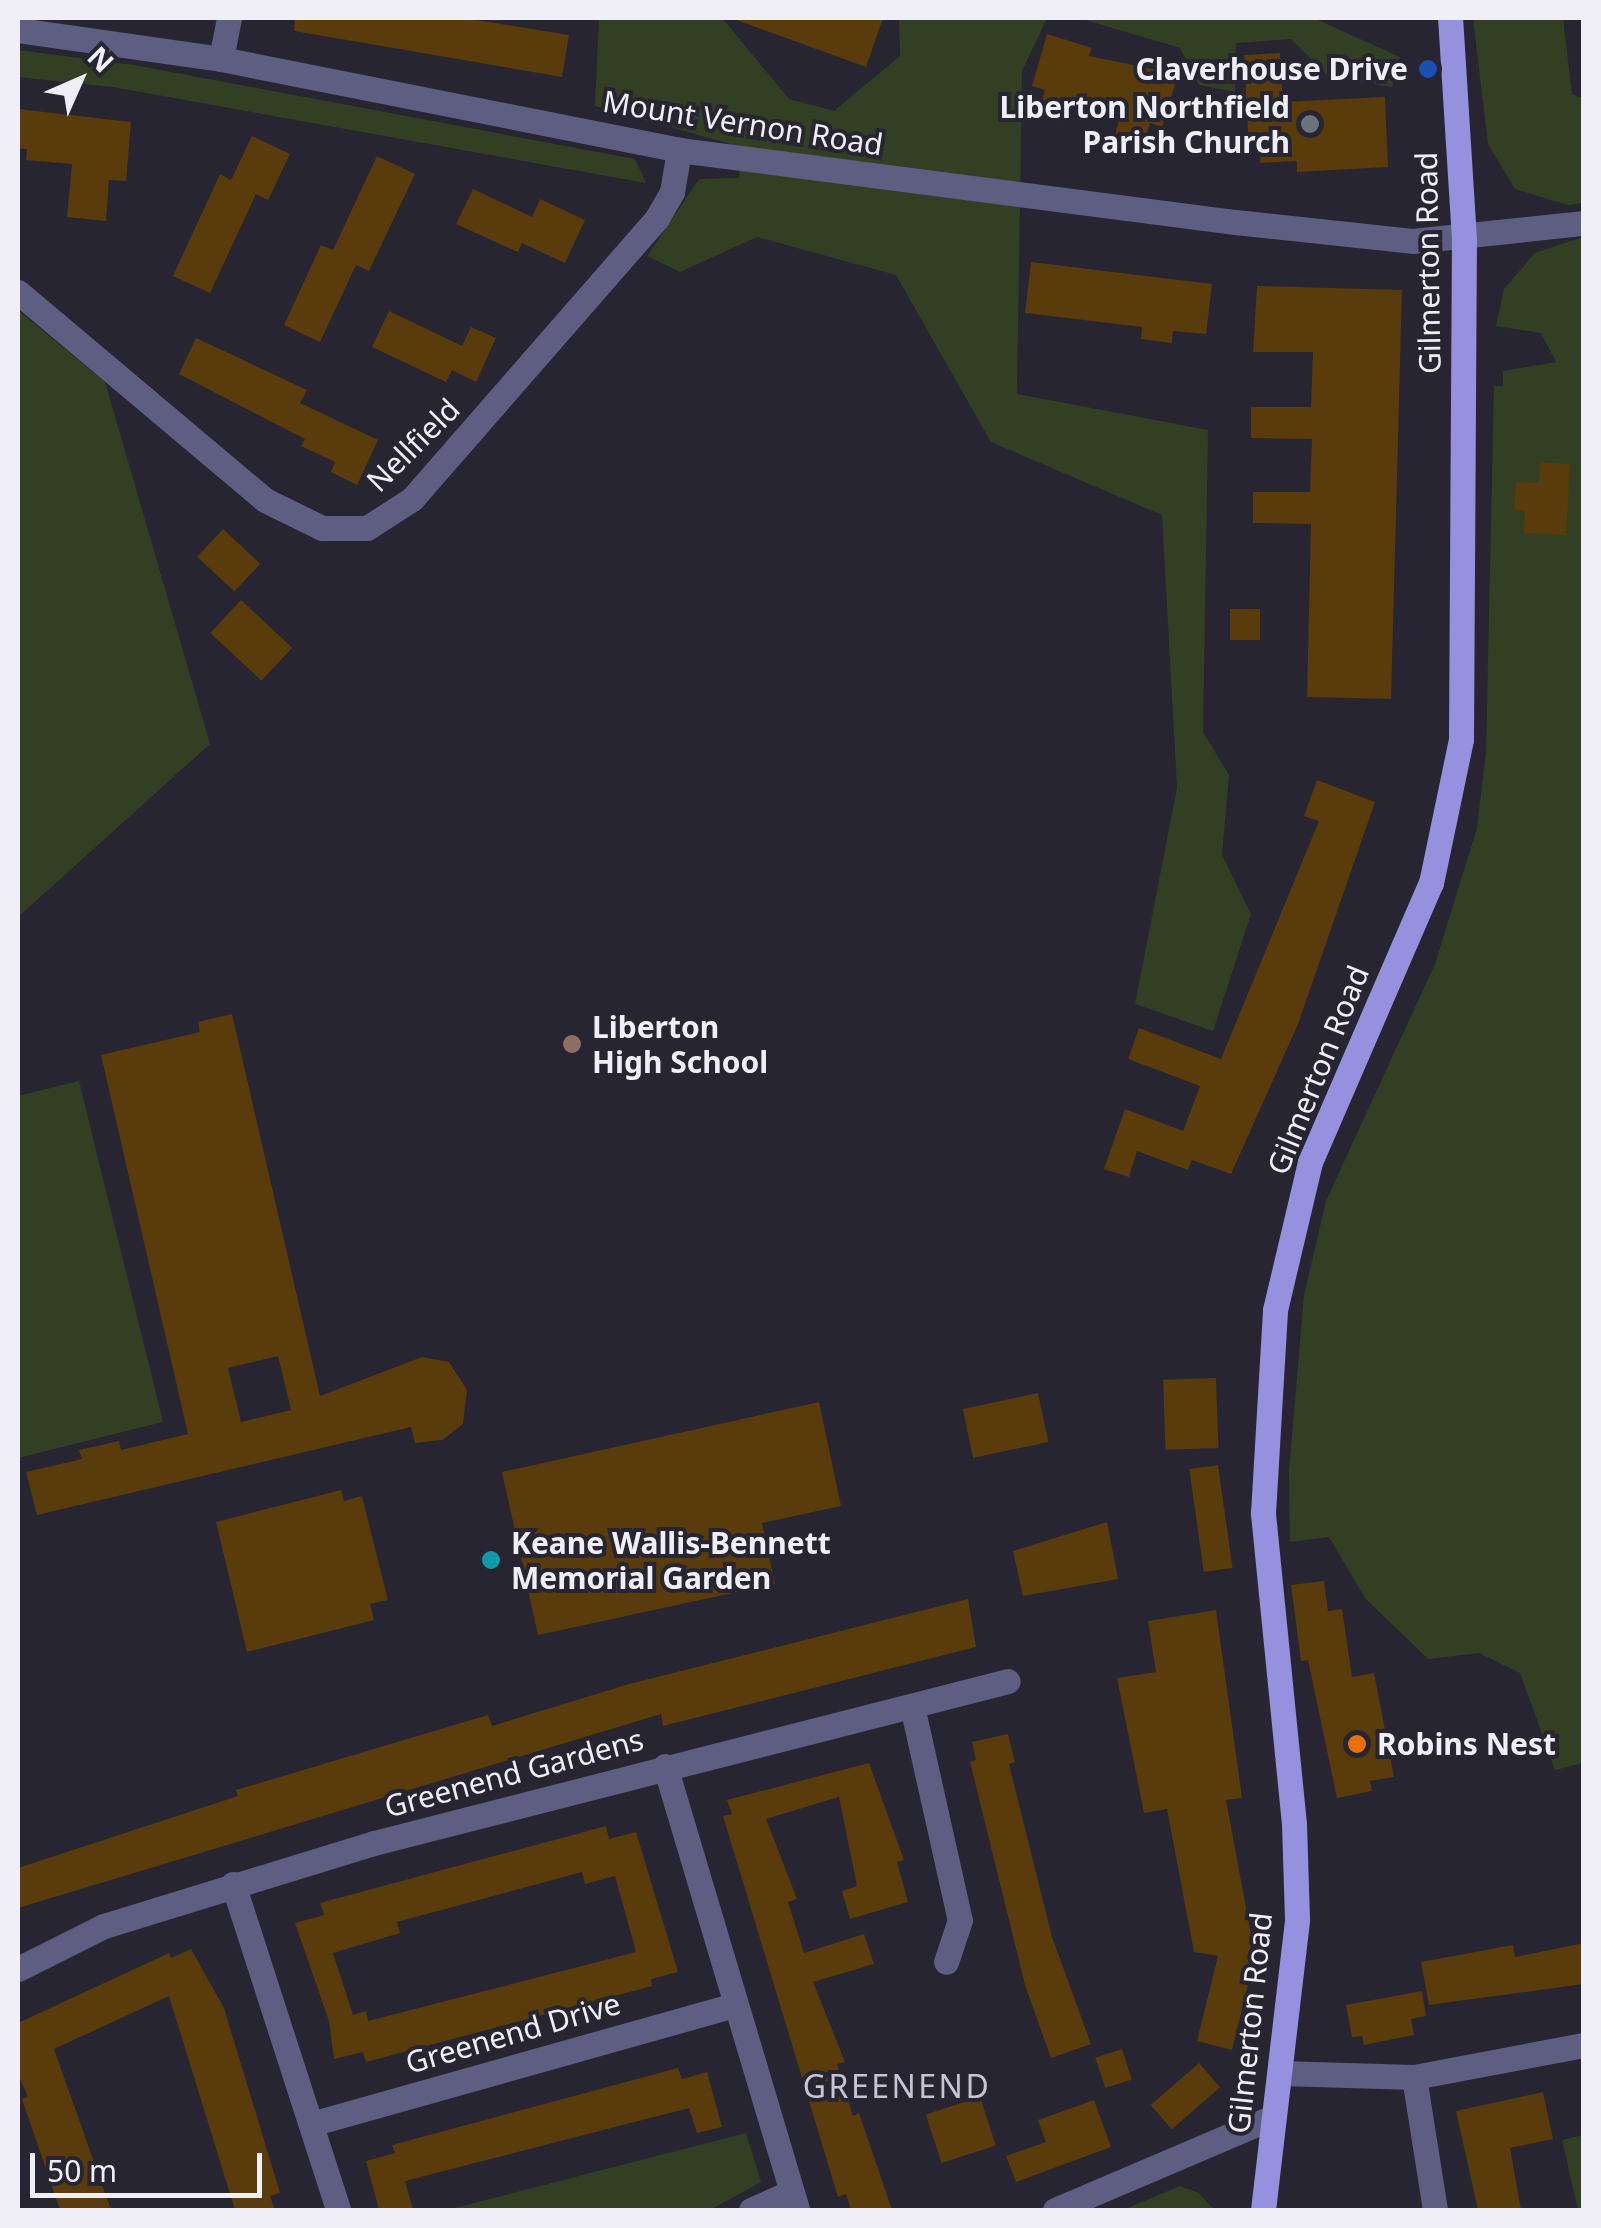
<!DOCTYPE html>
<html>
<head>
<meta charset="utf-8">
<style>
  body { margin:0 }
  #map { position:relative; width:1601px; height:2228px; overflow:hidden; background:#272531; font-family:"Noto Sans",sans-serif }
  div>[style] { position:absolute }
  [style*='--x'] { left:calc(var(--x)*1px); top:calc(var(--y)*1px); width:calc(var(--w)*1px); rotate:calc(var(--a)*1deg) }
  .green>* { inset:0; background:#333f23 }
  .building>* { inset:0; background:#593b0c; transform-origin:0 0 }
  .minor>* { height:25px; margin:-12.5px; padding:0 12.5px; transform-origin:12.5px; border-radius:12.5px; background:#5e5d82 }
  .major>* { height:25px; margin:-12.5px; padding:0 12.5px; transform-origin:12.5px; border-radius:12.5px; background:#9591de }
  .dots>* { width:28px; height:28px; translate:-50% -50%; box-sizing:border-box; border:5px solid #272531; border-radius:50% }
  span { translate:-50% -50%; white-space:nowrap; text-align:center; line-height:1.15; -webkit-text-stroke:8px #272531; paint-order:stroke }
  .poi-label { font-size:30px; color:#f0eff8; font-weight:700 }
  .right { translate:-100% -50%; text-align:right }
  .left { translate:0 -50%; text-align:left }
  .street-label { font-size:30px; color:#f0eff8 }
  .neighbourhood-label { font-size:32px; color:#c7c5d5; letter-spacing:2.5px }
  .frame { position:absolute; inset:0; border:20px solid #f0eff8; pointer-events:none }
  .north { position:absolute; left:30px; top:30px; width:100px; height:100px; -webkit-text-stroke:8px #272531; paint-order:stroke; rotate:45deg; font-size:28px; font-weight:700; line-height:40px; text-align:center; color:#f0eff8 }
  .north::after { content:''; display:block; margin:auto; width:35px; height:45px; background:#f0eff8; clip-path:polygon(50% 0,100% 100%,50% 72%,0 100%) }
  .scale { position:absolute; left:30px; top:2153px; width:232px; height:45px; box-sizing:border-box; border:5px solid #f0eff8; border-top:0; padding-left:12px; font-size:30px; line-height:35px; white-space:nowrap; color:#f0eff8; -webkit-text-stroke:8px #272531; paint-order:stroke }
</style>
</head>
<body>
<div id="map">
  <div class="green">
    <i style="clip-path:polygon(599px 18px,722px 18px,789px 99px,834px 111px,900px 56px,899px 18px,1047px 18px,1022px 71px,1017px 394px,1208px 430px,1203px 732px,1229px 775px,1222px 855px,1251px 914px,1213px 1031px,1135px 1004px,1177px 788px,1162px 515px,991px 442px,896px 275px,757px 237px,680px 272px,647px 256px,699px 179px,739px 178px,741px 147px,595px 106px)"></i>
    <i style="clip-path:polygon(1079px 18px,1313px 18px,1400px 57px,1392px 87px,1329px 77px,1291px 39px,1236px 43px,1235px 92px,1199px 85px,1180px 48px)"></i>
    <i style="clip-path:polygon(1473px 18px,1563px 18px,1572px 94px,1583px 99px,1583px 203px,1568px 205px,1515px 189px,1488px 144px)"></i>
    <i style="clip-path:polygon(18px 50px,134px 65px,635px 159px,646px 183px,113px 87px,18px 77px)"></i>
    <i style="clip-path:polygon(1583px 237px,1583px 1763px,1555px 1770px,1520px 1673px,1479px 1653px,1428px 1659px,1365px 1598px,1329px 1537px,1290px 1542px,1289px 1471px,1304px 1295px,1326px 1201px,1435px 964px,1477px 828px,1486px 752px,1494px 386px,1503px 386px,1503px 371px,1556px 362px,1541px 333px,1496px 326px,1504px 289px,1535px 253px)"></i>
    <i style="clip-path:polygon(18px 310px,105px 382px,210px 744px,18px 917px)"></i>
    <i style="clip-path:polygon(79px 1081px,163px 1422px,18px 1458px,18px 1096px)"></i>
    <i style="clip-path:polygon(746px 2133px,761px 2182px,710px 2210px,447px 2210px)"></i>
    <i style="clip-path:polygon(1583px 2135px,1583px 2210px,1578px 2210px,1562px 2140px)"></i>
    <i style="clip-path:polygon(1180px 2186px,1199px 2193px,1214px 2210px,1123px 2210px)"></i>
  </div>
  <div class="building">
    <i style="clip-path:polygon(295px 18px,464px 18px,569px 35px,562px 77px,294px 31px)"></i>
    <i style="clip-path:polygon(731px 18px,883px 18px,866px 67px)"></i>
    <i style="clip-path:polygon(1047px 34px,1092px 48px,1089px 56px,1178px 74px,1162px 127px,1150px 123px,1143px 146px,1114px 138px,1121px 114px,1068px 98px,1061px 122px,1038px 115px,1045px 90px,1032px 86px)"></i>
    <i style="clip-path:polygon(1280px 53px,1283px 102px,1385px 97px,1388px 167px,1297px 172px,1297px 161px,1260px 163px,1261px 134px,1248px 133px,1244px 55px)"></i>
    <i style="clip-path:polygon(18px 109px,131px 122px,126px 181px,109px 180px,106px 221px,67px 217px,72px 164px,26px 160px,27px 149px,18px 148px)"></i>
    <i style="clip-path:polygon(252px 136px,290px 154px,268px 200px,256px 194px,210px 293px,173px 276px,220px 174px,231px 180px)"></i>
    <i style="clip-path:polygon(377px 156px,415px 174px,369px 271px,356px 265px,320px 342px,284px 325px,321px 245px,333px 250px)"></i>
    <i style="clip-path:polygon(473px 189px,532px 217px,540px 199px,585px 220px,565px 263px,522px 243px,518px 252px,456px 224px)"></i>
    <i style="clip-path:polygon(1031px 262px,1212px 284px,1206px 334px,1173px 331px,1172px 343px,1141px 339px,1142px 327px,1025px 313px)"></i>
    <i style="clip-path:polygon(1257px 286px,1402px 290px,1391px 699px,1307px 697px,1311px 524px,1253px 523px,1253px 492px,1310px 492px,1312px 439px,1251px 438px,1251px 407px,1311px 407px,1313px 352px,1253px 352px)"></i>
    <i style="clip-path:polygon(389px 311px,462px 346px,471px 327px,496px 338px,476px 382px,452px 370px,446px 382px,372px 347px)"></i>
    <i style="clip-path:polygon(196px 338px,307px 390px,300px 403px,378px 440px,357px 485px,331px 472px,335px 462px,301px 446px,305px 439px,179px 374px)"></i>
    <i style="clip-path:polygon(1540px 462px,1570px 464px,1566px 535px,1524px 533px,1525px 511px,1514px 510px,1516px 482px,1539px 483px)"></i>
    <i style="left:223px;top:529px;width:51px;height:38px;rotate:43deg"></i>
    <i style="left:241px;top:600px;width:70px;height:45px;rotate:43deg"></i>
    <i style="left:1230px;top:609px;width:30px;height:31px"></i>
    <i style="clip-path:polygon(1317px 780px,1375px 802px,1298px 1024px,1231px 1174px,1192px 1160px,1188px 1170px,1137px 1151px,1129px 1177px,1104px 1169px,1125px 1109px,1183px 1131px,1200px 1086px,1128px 1059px,1139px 1028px,1221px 1059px,1319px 821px,1304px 816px)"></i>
    <i style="clip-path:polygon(evenodd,232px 1014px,320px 1396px,422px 1357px,449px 1362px,467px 1390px,463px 1424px,442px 1440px,415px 1443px,411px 1427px,37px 1515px,26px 1472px,82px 1459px,79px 1450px,119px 1441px,121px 1450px,188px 1434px,101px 1055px,200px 1032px,198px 1022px,232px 1014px,278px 1356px,291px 1410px,241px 1422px,228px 1368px,278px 1356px)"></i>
    <i style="left:1216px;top:1378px;width:70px;height:53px;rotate:88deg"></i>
    <i style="left:1038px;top:1393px;width:50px;height:77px;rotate:78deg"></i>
    <i style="clip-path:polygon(819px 1402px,841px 1506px,762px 1523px,775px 1584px,538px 1635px,502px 1472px)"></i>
    <i style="left:1218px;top:1465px;width:104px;height:29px;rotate:82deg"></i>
    <i style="clip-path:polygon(341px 1490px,344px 1501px,362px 1496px,388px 1600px,370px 1604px,374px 1620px,247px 1652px,216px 1522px)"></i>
    <i style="clip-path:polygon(1107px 1522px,1118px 1579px,1023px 1596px,1013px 1551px)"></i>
    <i style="clip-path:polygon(1324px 1581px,1328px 1611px,1342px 1609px,1352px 1677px,1374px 1673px,1394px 1777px,1370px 1781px,1372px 1791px,1337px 1798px,1308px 1660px,1301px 1661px,1291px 1585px)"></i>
    <i style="clip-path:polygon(968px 1599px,976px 1647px,663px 1726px,661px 1714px,18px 1908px,18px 1868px,238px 1796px,236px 1790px,488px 1715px,492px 1726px,629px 1684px)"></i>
    <i style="clip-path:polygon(1216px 1610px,1242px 1798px,1226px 1800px,1255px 1956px,1232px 2050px,1197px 2041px,1218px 1956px,1194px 1952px,1167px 1809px,1144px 1813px,1117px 1678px,1156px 1672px,1148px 1621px)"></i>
    <i style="clip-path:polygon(1008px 1734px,1015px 1762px,1009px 1764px,1052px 1937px,1091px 2044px,1051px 2058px,1025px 1985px,970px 1762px,976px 1760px,972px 1742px)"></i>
    <i style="clip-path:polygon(869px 1763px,904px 1860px,897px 1862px,908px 1902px,850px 1919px,842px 1891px,857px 1886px,839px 1797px,766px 1819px,797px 1899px,788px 1902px,804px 1953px,864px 1934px,874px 1964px,813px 1982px,845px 2062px,837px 2064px,853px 2116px,859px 2113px,892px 2210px,851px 2210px,846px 2194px,838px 2197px,723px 1816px,732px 1814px,727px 1800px)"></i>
    <i style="clip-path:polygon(evenodd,606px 1826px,609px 1839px,636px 1832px,678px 1972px,651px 1979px,652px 1986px,366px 2062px,363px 2052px,334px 2059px,329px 2021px,295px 1923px,324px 1915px,320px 1903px,606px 1826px,582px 1872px,585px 1884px,615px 1876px,636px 1952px,368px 2021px,366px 2011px,353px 2015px,333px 1953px,400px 1933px,397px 1922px,582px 1872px)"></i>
    <i style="clip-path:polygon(1584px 1943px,1584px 1984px,1429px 2005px,1421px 1962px,1513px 1945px,1515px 1957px)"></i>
    <i style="clip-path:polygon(191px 1949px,224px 2008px,280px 2193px,270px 2196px,275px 2210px,235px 2210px,169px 1996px,54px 2049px,111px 2210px,60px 2210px,22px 2099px,28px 2097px,18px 2074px,18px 2023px,169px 1953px,171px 1958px)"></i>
    <i style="clip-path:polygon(1422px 1991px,1426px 2016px,1411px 2019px,1414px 2035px,1364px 2045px,1362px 2036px,1352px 2037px,1346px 2005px)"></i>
    <i style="left:1122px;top:2049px;width:32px;height:28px;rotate:72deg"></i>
    <i style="left:1199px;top:2063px;width:32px;height:64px;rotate:49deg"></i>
    <i style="clip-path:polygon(678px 2068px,682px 2079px,707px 2072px,722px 2127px,697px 2133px,689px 2108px,405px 2181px,413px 2210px,379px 2210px,366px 2161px,395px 2153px,392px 2145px)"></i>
    <i style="clip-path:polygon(1543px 2092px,1553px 2139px,1510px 2148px,1521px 2210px,1478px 2210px,1456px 2111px)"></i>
    <i style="left:980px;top:2097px;width:51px;height:57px;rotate:72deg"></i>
    <i style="clip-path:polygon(1094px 2100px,1111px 2147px,1016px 2182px,1006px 2156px,1046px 2142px,1038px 2120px)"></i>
  </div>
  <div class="minor">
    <i style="--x:18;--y:30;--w:205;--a:8.1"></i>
    <i style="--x:221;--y:59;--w:467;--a:11.2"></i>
    <i style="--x:679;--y:150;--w:561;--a:7.38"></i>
    <i style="--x:1235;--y:222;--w:178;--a:6.1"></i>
    <i style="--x:1412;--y:241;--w:173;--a:-6"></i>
    <i style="--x:221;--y:59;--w:42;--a:-79"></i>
    <i style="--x:18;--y:292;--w:323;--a:40.1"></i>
    <i style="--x:265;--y:500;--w:64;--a:26.2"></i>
    <i style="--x:322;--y:528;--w:45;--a:0"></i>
    <i style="--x:367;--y:528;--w:54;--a:-32.8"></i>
    <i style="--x:412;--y:499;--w:373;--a:-48.9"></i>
    <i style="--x:657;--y:218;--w:30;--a:-60"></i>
    <i style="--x:672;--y:192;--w:43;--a:-80.5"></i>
    <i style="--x:912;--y:1706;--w:219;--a:77.4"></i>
    <i style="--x:960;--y:1920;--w:44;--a:108.4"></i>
    <i style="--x:665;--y:1766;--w:463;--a:73.4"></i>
    <i style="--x:233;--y:1884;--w:342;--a:72.1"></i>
    <i style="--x:18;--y:1969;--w:96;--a:-26.6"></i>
    <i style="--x:104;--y:1926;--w:282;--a:-17.1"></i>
    <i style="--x:374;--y:1843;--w:654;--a:-14.33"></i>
    <i style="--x:1280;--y:2073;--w:134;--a:1.7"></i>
    <i style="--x:1414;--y:2077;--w:173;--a:-10.7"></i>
    <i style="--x:1414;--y:2077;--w:135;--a:81"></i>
    <i style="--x:311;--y:2124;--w:438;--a:-15.7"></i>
    <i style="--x:751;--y:2210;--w:42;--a:-24.1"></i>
    <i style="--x:1055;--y:2210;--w:237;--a:-23.1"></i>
  </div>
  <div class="major">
    <i style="--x:1263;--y:2210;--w:293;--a:-83.3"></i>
    <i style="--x:1297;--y:1919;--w:95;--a:-91.8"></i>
    <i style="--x:1294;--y:1824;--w:313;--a:-95.7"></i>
    <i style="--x:1263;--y:1513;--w:203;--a:-86.6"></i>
    <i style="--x:1275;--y:1310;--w:152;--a:-76.7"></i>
    <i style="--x:1310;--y:1162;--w:304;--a:-66.6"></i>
    <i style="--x:1431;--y:883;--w:147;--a:-78.2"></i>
    <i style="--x:1461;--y:739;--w:500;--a:-89.66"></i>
    <i style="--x:1464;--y:239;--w:221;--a:-93.6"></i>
  </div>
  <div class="dots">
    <i style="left:1428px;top:69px;background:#1a4fb4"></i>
    <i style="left:1310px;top:124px;background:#6b7280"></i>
    <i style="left:572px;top:1044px;background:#8d6e63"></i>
    <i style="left:491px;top:1560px;background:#0f9aa8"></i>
    <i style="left:1357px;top:1744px;background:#e8710a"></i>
  </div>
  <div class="poi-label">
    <span class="right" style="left:1408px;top:69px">Claverhouse Drive</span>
    <span class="right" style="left:1290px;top:124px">Liberton Northfield<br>Parish Church</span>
    <span class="left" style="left:592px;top:1044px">Liberton<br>High School</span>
    <span class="left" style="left:511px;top:1560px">Keane Wallis-Bennett<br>Memorial Garden</span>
    <span class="left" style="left:1377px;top:1744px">Robins Nest</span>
  </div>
  <div class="street-label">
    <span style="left:743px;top:123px;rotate:9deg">Mount Vernon Road</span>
    <span style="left:1428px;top:263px;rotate:-91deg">Gilmerton Road</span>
    <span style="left:413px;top:445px;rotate:-45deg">Nellfield</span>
    <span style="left:1318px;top:1070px;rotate:-68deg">Gilmerton Road</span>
    <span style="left:514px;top:1773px;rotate:-15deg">Greenend Gardens</span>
    <span style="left:1250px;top:2023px;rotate:-84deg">Gilmerton Road</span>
    <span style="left:513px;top:2033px;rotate:-16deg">Greenend Drive</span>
  </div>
  <div class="neighbourhood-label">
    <span style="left:897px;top:2086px">GREENEND</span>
  </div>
  <div class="frame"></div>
  <div class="north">N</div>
  <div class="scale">50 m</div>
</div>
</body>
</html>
